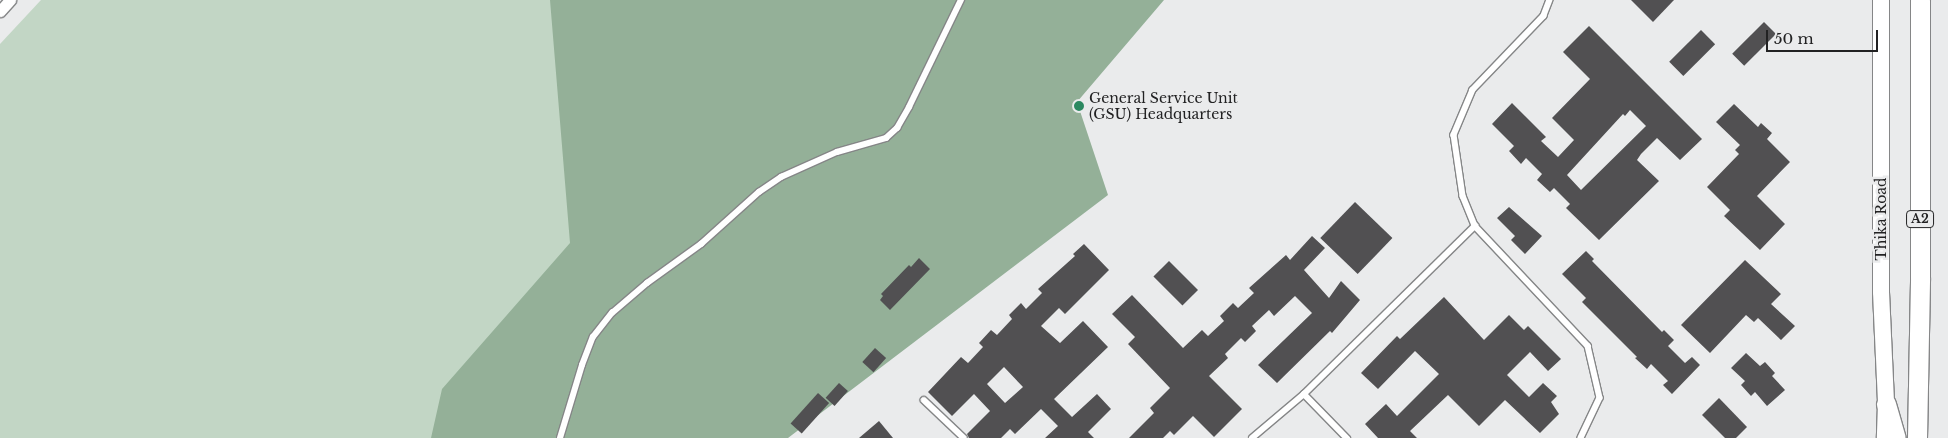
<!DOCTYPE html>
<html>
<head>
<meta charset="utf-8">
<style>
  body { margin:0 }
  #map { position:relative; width:1948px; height:438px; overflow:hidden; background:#eaebec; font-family:"Libre Baskerville",serif }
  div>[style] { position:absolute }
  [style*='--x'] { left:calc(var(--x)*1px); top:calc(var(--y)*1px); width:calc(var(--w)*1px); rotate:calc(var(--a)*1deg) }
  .green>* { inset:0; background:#c2d6c5 }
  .forest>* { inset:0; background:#94b098 }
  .building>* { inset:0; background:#515052; transform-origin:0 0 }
  .roads { filter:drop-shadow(1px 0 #858687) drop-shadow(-1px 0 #858687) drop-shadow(0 1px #858687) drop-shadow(0 -1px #858687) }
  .service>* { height:5.5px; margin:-2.75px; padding:0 2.75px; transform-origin:2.75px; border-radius:2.75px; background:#fff }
  .minor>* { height:11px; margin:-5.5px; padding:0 5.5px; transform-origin:5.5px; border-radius:5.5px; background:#fff }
  .secondary>* { height:16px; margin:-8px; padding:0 8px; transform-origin:8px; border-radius:8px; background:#fff }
  .trunk>* { height:19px; margin:-9.5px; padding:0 9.5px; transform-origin:9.5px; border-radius:9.5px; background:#fff }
  .dots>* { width:14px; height:14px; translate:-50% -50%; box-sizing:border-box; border:2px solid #eaebec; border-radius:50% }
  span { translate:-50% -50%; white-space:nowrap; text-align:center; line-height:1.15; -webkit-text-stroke:5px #eaebec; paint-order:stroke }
  .shield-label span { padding:1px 4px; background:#eaebec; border:1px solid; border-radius:4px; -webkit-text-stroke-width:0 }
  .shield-label { font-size:12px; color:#222223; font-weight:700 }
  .poi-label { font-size:14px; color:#222223 }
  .left { translate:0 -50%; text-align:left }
  .street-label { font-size:14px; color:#222223 }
  .scale { position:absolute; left:1766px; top:30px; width:112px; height:22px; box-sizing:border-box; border:2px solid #222223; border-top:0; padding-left:6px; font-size:15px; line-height:18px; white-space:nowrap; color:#222223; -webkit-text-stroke:4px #eaebec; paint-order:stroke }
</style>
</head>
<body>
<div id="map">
  <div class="green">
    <i style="clip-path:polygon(41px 0,618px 0,750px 138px,484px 438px,0 438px,0 44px)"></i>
  </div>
  <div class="forest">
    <i style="clip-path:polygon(550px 0,1164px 0,1077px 102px,1108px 195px,788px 438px,431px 438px,442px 389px,570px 243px)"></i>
  </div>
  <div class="building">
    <i style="clip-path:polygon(1631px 0,1674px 0,1653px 22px)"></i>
    <i style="left:1764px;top:22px;width:17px;height:45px;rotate:45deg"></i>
    <i style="clip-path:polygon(evenodd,1589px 26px,1702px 139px,1680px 160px,1657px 138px,1641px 154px,1637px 160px,1659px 181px,1599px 240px,1566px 208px,1570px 204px,1554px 188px,1550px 192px,1537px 180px,1542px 174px,1526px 158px,1521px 164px,1509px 151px,1514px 146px,1492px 124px,1512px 103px,1546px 137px,1541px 141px,1558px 157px,1574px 140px,1552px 118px,1590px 79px,1563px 52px,1589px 26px,1630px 110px,1646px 126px,1581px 190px,1567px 175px,1623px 114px,1625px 116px,1630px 110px)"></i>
    <i style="left:1701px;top:30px;width:20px;height:45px;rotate:45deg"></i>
    <i style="clip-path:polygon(1734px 104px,1758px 127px,1761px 123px,1772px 133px,1767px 139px,1790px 162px,1757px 196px,1785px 224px,1760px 250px,1724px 216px,1730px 210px,1707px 187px,1739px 154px,1735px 150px,1740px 145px,1716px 122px)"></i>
    <i style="left:1355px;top:202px;width:52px;height:50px;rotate:44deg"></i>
    <i style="clip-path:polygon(1509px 207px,1542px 236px,1525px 254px,1511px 240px,1515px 236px,1497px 218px)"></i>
    <i style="clip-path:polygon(1312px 236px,1325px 248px,1304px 270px,1329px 298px,1341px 281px,1360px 300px,1332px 333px,1330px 331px,1277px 383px,1258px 365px,1312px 313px,1295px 296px,1274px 316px,1269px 310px,1252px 326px,1256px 331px,1245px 342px,1241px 338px,1225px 354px,1228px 358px,1209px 376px,1242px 409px,1214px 437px,1193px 416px,1174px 435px,1170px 431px,1163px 438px,1129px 438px,1154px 413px,1150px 408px,1170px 388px,1128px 344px,1135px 337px,1112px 314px,1132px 295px,1183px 348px,1202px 330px,1208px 336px,1224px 321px,1220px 316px,1233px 303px,1238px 308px,1254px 293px,1249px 288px,1286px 255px,1290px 260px)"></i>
    <i style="clip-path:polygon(evenodd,1084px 244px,1109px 270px,1065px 314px,1059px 308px,1041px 326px,1060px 343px,1083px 321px,1108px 347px,1054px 399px,1072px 417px,1097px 394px,1111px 409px,1088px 432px,1094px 438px,1045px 438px,1058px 426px,1041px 409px,1015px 434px,1010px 429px,1001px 438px,969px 438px,967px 434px,990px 411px,974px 394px,952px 416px,928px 392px,961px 357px,968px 363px,983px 347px,979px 343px,991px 330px,997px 335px,1012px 319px,1009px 315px,1021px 303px,1026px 309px,1042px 293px,1038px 289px,1075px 256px,1073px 254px,1084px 244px,1004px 367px,1023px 387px,1005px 403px,987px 384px,1004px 367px)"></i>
    <i style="clip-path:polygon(1586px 251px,1594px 259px,1592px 261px,1662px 332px,1664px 330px,1674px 340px,1668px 346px,1685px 363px,1692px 357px,1700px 365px,1672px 394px,1663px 385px,1668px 381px,1651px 364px,1647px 369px,1635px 358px,1637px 357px,1582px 302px,1586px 298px,1562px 274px)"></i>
    <i style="clip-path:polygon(919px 258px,930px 269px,890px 310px,880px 300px,883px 296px,881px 294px,909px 265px,911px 267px)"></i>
    <i style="clip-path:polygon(1745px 260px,1781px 294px,1771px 304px,1795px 326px,1781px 340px,1758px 318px,1754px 322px,1746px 315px,1710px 353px,1681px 325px)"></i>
    <i style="left:1169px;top:261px;width:41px;height:22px;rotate:45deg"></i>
    <i style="clip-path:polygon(1444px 297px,1484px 340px,1509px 315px,1524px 330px,1528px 326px,1561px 359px,1548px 371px,1530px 352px,1507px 375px,1529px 397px,1543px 383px,1557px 396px,1551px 402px,1559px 414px,1540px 433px,1505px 400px,1479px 426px,1448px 395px,1410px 431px,1417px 438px,1378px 438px,1365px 424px,1386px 404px,1397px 416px,1439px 374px,1415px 351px,1378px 389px,1361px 373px,1397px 336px,1400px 339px)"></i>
    <i style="left:875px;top:348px;width:15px;height:19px;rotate:42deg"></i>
    <i style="clip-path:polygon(1746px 353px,1760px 366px,1765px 362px,1775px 373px,1772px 376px,1785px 390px,1767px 406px,1755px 392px,1751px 396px,1741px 385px,1745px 381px,1731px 368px)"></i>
    <i style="left:839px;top:383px;width:12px;height:20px;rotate:42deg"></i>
    <i style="left:818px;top:393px;width:15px;height:41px;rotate:42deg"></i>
    <i style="clip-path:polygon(1719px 398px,1747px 427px,1736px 438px,1725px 438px,1702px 415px)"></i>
    <i style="clip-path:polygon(879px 421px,893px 438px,859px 438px)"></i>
  </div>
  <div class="roads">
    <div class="service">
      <i style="--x:1550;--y:0;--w:17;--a:111"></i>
      <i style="--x:1544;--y:16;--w:103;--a:133.8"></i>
      <i style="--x:1473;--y:90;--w:49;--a:112.9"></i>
      <i style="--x:1454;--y:135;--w:62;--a:81.6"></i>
      <i style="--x:1463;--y:196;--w:32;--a:68"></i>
      <i style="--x:1475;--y:226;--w:165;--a:46.7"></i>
      <i style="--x:1588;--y:346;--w:53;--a:77"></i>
      <i style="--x:1600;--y:398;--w:44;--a:115.4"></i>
      <i style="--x:1304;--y:394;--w:62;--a:45.7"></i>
      <i style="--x:924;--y:400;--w:55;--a:43.5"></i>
      <i style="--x:560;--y:438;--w:76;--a:-73.2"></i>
      <i style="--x:582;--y:365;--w:30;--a:-69"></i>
      <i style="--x:593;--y:337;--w:31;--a:-52"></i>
      <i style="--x:612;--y:313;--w:46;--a:-40.6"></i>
      <i style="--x:647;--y:283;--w:67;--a:-35.8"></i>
      <i style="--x:701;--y:244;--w:78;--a:-41.9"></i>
      <i style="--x:759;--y:192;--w:27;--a:-34"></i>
      <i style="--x:781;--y:177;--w:61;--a:-24.1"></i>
      <i style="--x:837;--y:152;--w:51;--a:-15.9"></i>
      <i style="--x:886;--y:138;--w:15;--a:-42"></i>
      <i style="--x:897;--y:128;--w:24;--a:-60"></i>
      <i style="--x:909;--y:107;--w:119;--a:-64.1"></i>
      <i style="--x:1252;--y:438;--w:68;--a:-40.2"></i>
      <i style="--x:1304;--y:394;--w:240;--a:-44.5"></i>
    </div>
    <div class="minor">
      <i style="--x:0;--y:11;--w:15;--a:-48"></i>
    </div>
    <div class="secondary">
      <i style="--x:1881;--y:0;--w:292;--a:90"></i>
      <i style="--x:1881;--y:292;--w:112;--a:87.4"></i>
      <i style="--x:1886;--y:404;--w:34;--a:92"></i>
    </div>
    <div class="trunk">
      <i style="--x:1886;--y:404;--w:35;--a:74"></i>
      <i style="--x:1917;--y:438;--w:161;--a:-88.9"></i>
      <i style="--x:1920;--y:277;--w:277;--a:-90"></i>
    </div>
  </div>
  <div class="dots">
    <i style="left:1079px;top:106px;background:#2c8961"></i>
  </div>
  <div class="shield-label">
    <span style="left:1920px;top:219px">A2</span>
  </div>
  <div class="poi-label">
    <span class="left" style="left:1089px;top:106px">General Service Unit<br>(GSU) Headquarters</span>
  </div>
  <div class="street-label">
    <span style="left:1881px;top:219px;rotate:-90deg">Thika Road</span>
  </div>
  <div class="scale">50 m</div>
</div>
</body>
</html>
